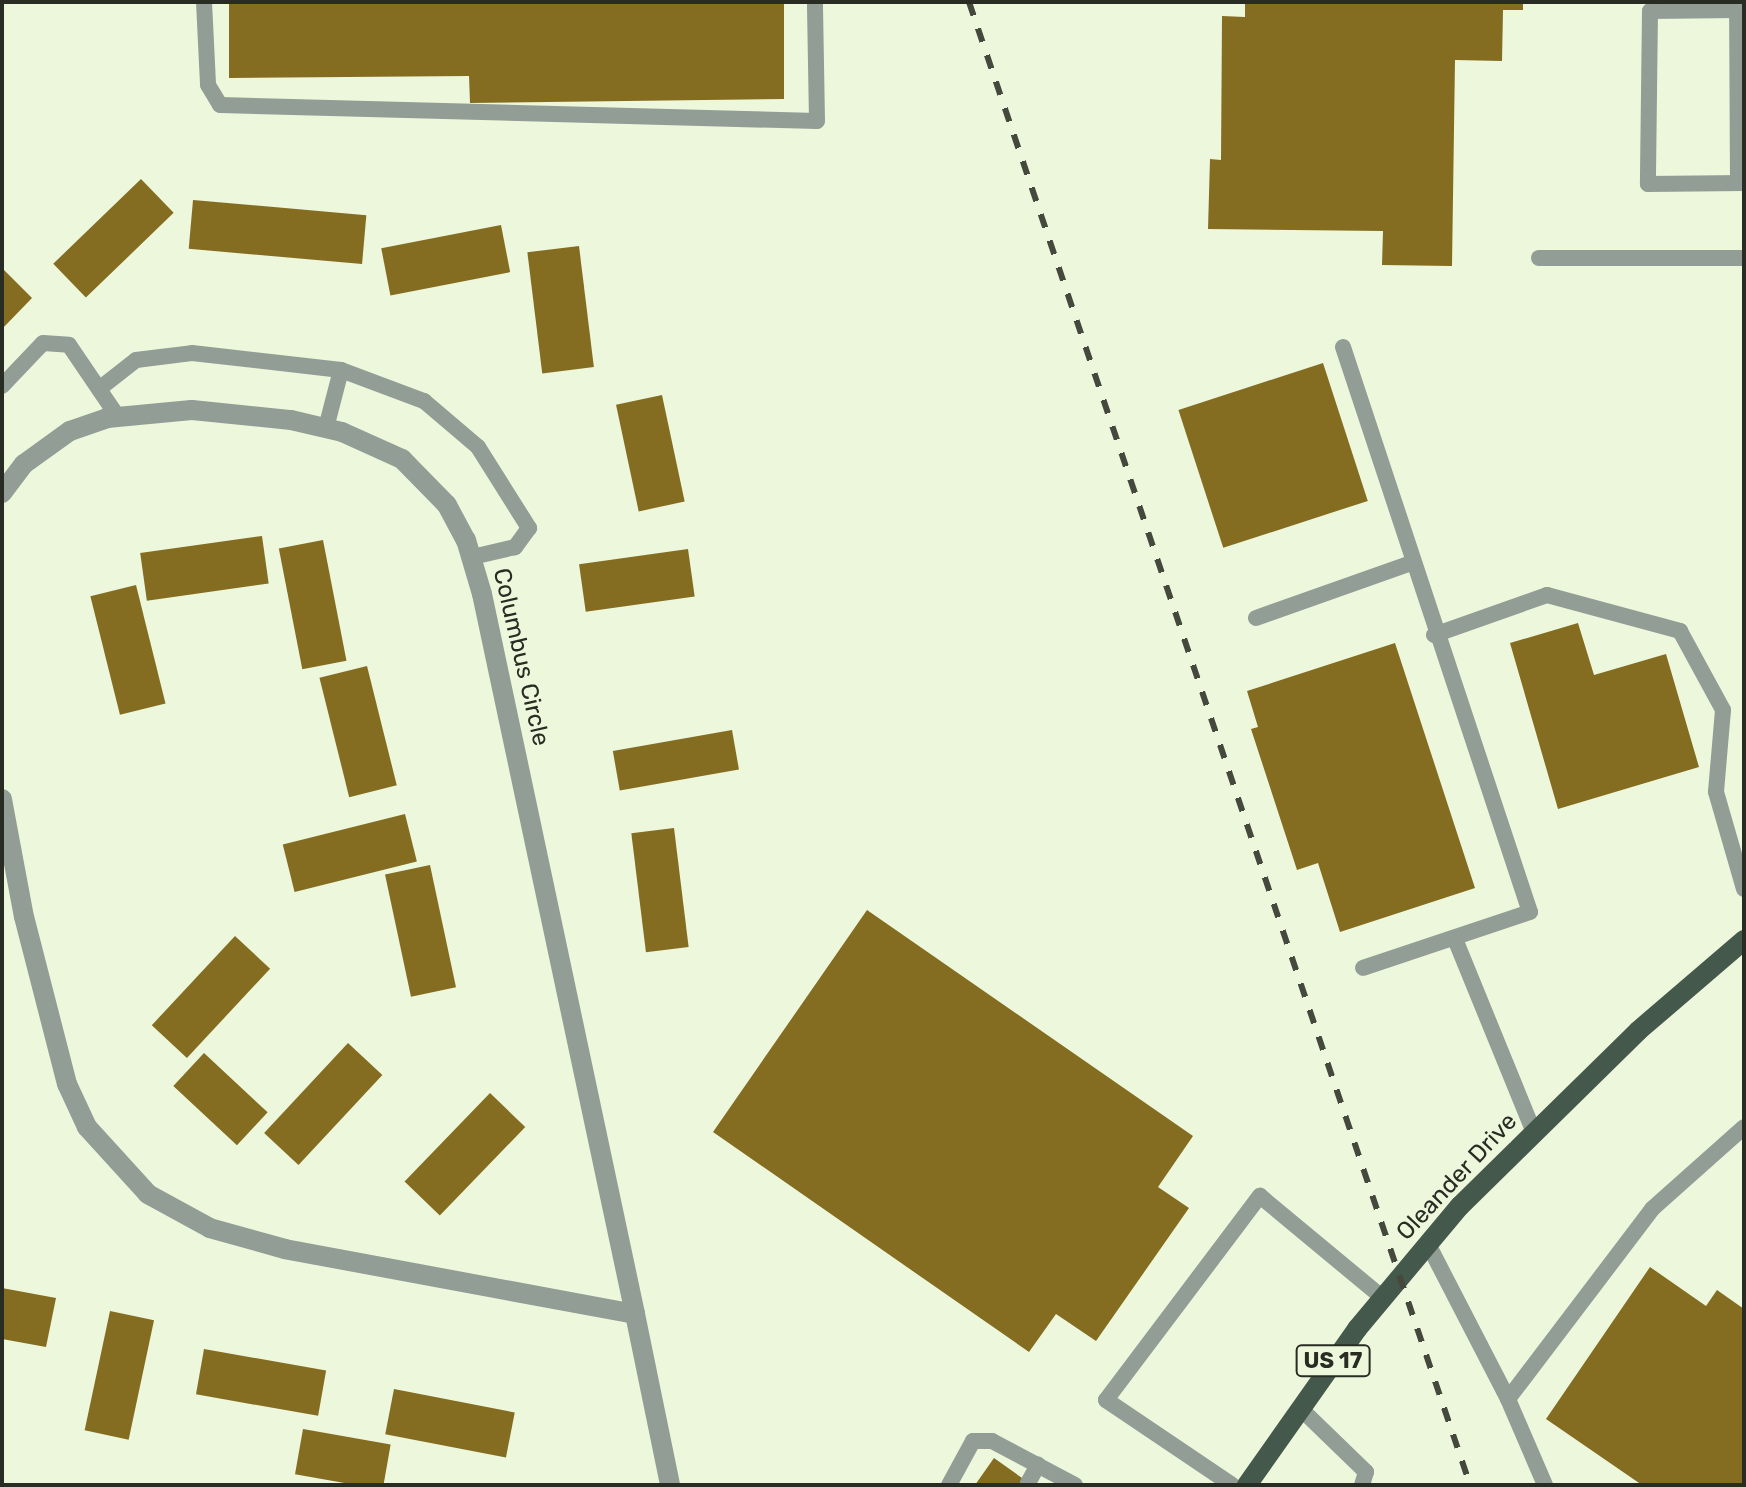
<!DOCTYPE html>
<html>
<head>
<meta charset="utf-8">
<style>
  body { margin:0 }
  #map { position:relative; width:1746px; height:1487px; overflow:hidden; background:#edf7dc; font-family:Rubik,sans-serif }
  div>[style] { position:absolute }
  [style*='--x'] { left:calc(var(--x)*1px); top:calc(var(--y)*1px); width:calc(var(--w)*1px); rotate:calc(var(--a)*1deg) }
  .building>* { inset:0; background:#846d20; transform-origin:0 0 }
  .lane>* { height:16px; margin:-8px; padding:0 8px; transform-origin:8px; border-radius:8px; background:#929d96 }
  .street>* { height:20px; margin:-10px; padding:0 10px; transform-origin:10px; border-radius:10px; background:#929d96 }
  .primary>* { height:20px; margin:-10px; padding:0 10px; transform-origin:10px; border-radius:10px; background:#45584c }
  .rail>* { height:6px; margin-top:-3px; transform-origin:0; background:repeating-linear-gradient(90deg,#44483d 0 14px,transparent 0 28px) }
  span { translate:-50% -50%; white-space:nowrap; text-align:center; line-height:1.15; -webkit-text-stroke:8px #edf7dc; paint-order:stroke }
  .shield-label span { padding:2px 6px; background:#edf7dc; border:2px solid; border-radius:6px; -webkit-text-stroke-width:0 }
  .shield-label { font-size:22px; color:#292c23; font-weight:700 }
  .street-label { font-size:24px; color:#292c23 }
  .frame { position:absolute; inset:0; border:4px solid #292c23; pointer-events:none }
</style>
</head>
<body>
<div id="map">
  <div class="building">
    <i style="clip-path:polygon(229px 2px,784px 2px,784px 99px,470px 103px,469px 76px,229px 78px)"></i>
    <i style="clip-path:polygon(1245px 2px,1523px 2px,1523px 10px,1503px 10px,1502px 61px,1455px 60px,1452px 266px,1382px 265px,1383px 231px,1208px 229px,1210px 159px,1221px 160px,1222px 16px,1245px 17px)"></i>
    <i style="left:141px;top:179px;width:47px;height:122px;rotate:46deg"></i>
    <i style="left:193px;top:200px;width:174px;height:49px;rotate:5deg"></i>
    <i style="left:501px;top:225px;width:48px;height:122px;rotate:79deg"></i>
    <i style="left:579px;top:246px;width:122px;height:52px;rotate:83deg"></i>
    <i style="clip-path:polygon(2px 268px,32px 298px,2px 329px)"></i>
    <i style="left:1323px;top:363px;width:145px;height:152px;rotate:72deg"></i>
    <i style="left:662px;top:395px;width:109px;height:47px;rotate:78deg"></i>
    <i style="left:262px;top:536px;width:48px;height:123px;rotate:82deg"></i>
    <i style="left:323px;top:540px;width:123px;height:45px;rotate:79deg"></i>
    <i style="left:688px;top:549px;width:48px;height:110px;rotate:82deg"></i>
    <i style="left:136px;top:585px;width:122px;height:47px;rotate:76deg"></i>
    <i style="clip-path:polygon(1578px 623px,1594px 675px,1666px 654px,1699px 767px,1558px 809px,1510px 643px)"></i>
    <i style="clip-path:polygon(1395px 643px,1475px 888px,1340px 932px,1318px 863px,1297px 870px,1251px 729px,1258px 727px,1247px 691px)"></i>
    <i style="left:367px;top:666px;width:123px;height:49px;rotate:76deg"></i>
    <i style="left:732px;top:730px;width:40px;height:121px;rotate:80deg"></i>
    <i style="left:405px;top:814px;width:49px;height:126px;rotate:76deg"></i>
    <i style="left:674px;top:828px;width:120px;height:43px;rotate:83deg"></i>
    <i style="left:430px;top:865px;width:125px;height:46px;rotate:78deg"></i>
    <i style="clip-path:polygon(867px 910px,1193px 1136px,1158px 1187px,1189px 1208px,1096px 1341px,1056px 1314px,1029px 1352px,713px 1132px)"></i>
    <i style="left:235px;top:936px;width:48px;height:122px;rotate:43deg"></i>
    <i style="left:348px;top:1043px;width:47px;height:123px;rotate:43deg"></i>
    <i style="left:204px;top:1053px;width:87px;height:45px;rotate:43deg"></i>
    <i style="left:490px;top:1093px;width:49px;height:123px;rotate:44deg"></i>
    <i style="clip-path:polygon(1650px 1267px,1706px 1306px,1717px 1290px,1744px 1309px,1744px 1485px,1642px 1485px,1546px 1419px)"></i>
    <i style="clip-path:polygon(2px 1288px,56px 1298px,46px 1347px,2px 1339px)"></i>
    <i style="left:110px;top:1311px;width:45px;height:122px;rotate:12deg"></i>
    <i style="left:204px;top:1349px;width:124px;height:46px;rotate:10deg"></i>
    <i style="left:394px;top:1389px;width:123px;height:46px;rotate:11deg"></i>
    <i style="left:303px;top:1429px;width:89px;height:46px;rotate:10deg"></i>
    <i style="clip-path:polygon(994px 1458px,1032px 1485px,975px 1485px)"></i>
  </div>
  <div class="lane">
    <i style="--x:204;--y:2;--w:83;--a:87.2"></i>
    <i style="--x:208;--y:85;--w:23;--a:59"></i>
    <i style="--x:220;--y:105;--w:597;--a:1.54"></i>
    <i style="--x:817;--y:121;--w:119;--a:-91"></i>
    <i style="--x:1738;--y:183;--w:173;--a:-90.3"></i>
    <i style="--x:1737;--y:10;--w:87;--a:179.3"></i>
    <i style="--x:1650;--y:11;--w:173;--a:90.7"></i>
    <i style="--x:1648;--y:184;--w:96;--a:-0.6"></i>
    <i style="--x:1539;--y:258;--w:205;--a:0"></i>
    <i style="--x:1343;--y:347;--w:595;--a:71.69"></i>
    <i style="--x:1530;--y:912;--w:176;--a:161.5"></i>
    <i style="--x:2;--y:386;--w:59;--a:-46.4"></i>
    <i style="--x:43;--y:343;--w:26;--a:4"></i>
    <i style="--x:69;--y:345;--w:87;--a:55.8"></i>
    <i style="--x:99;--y:389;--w:47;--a:-38.1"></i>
    <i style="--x:136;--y:360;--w:56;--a:-7.1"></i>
    <i style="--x:192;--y:353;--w:150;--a:6.5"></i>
    <i style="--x:341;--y:370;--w:89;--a:20.5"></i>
    <i style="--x:424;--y:401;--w:71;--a:40.4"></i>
    <i style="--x:478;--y:447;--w:96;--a:57.8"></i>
    <i style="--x:529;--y:528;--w:24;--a:126"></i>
    <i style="--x:515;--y:547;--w:44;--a:166.9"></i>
    <i style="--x:326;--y:428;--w:60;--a:-75.5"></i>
    <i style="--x:1256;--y:618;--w:164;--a:-19.5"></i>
    <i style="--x:1434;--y:635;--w:120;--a:-19.5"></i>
    <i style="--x:1547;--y:595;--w:138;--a:15.1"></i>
    <i style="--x:1680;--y:631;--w:90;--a:61.4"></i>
    <i style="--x:1723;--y:710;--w:82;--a:94.9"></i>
    <i style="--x:1716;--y:792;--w:101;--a:73.9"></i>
    <i style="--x:1455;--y:939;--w:209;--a:67.8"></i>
    <i style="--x:1428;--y:1244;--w:174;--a:62.7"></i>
    <i style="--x:1300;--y:1408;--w:92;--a:44.1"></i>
    <i style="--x:1366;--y:1472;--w:14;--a:107"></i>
    <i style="--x:1028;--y:1483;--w:21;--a:-61"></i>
    <i style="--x:949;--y:1485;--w:50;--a:-61.4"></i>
    <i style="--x:973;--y:1441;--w:19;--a:0"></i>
    <i style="--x:992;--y:1441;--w:94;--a:27.9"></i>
    <i style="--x:1232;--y:1485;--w:152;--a:-146"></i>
    <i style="--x:1106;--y:1400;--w:256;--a:-53"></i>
    <i style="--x:1260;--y:1196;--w:160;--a:39.7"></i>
    <i style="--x:1545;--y:1485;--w:94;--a:-113.3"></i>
    <i style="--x:1508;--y:1399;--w:238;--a:-52.8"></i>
    <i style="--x:1652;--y:1209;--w:123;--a:-41.7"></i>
  </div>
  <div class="street">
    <i style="--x:2;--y:493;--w:36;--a:-53"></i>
    <i style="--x:24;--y:464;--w:57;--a:-35.7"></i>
    <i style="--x:70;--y:431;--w:39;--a:-19"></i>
    <i style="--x:107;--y:418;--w:85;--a:-5.4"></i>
    <i style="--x:192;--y:410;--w:100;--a:5.8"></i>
    <i style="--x:291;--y:420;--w:52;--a:13.2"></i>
    <i style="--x:342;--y:432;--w:66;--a:24.2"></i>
    <i style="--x:402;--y:459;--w:64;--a:45.6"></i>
    <i style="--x:447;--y:505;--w:40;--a:62"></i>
    <i style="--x:466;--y:540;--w:56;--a:73.5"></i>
    <i style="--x:482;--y:594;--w:736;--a:78"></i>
    <i style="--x:635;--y:1314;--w:356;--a:-169.5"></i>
    <i style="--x:285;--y:1249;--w:78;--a:-164.4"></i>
    <i style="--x:210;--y:1228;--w:71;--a:-151.3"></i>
    <i style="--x:148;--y:1194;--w:91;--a:-132.3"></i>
    <i style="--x:87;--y:1127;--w:47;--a:-114.9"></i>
    <i style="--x:67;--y:1084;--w:172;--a:-104.4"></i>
    <i style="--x:24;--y:917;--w:120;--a:-100.6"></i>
    <i style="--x:635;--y:1314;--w:175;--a:78.4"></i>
  </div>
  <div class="primary">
    <i style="--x:1247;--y:1485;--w:191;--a:-54.8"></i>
    <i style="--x:1357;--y:1329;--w:160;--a:-50.1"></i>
    <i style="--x:1460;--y:1206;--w:250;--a:-44.5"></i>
    <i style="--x:1638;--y:1031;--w:140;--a:-40.6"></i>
  </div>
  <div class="rail">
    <i style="--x:969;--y:2;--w:1565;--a:71.33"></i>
  </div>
  <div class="shield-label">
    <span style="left:1333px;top:1361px">US 17</span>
  </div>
  <div class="street-label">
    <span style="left:521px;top:657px;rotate:77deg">Columbus Circle</span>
    <span style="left:1457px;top:1177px;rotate:-47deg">Oleander Drive</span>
  </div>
  <div class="frame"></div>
</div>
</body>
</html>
